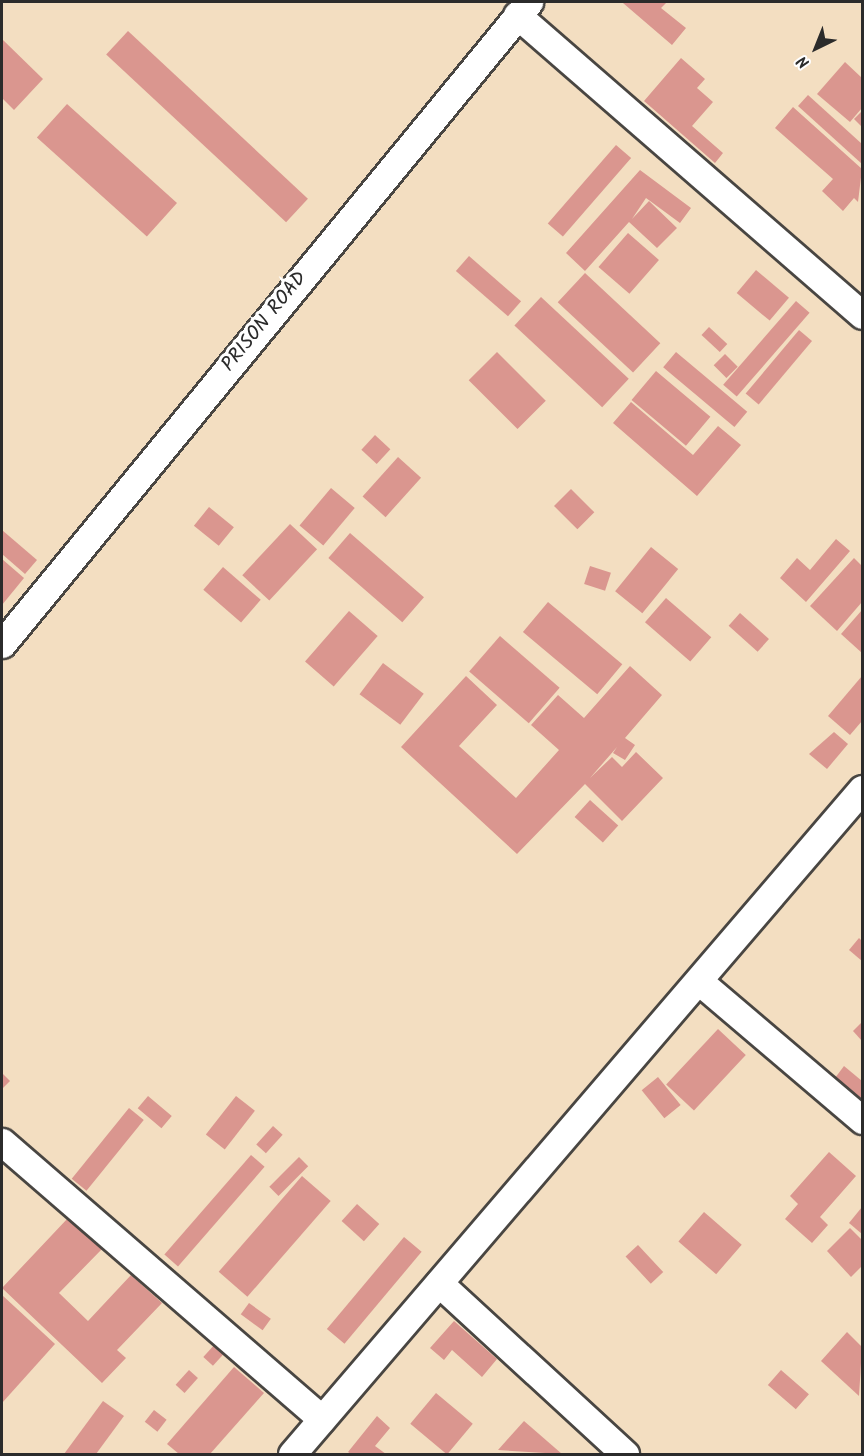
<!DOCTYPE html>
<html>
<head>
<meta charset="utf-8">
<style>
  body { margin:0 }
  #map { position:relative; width:864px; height:1456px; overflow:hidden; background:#f3dec1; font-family:Kalam,sans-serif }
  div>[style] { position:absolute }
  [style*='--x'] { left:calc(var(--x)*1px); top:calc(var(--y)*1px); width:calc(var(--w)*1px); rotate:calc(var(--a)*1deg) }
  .building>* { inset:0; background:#da968f; transform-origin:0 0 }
  .roads { filter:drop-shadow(2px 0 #494642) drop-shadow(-2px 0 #494642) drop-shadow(0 2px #494642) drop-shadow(0 -2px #494642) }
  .street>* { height:27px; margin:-13.5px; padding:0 13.5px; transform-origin:13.5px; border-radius:13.5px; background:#fff }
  span { translate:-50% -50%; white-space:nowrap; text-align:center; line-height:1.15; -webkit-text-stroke:6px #fff; paint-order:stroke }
  .street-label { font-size:20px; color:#2b2b2b }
  .frame { position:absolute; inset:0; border:3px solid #2b2b2b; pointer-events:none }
  .north { position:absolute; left:786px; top:18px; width:60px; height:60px; -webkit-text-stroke:4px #fff; paint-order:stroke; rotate:223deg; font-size:16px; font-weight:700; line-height:24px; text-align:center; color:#2b2b2b }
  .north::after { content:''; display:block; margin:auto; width:21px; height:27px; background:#2b2b2b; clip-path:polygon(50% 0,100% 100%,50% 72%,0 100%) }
</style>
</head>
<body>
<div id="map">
  <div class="building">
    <i style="clip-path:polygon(667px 2px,661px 8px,686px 28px,672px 45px,623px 3px)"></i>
    <i style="left:128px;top:31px;width:246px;height:32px;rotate:43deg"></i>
    <i style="clip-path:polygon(2px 39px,43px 79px,14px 110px,2px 98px)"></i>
    <i style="clip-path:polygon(681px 58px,705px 79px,697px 88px,713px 102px,692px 126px,723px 153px,715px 163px,644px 101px)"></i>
    <i style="clip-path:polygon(845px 62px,862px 78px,862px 108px,850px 122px,817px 94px)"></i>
    <i style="clip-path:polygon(808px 95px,862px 144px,862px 164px,798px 106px)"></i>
    <i style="left:67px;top:104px;width:148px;height:45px;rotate:42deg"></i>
    <i style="clip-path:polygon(793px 107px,862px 169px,858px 202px,854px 198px,843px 211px,822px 191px,833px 179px,775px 128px)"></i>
    <i style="clip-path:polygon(862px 111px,862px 127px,854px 119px)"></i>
    <i style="left:616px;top:145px;width:20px;height:104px;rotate:41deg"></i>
    <i style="clip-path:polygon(640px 170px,691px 208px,680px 223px,646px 198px,632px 219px,649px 201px,677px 228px,657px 248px,629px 222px,585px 271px,566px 253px)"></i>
    <i style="left:628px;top:233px;width:41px;height:45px;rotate:41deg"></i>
    <i style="left:469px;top:256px;width:69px;height:20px;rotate:41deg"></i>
    <i style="left:756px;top:270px;width:43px;height:30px;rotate:40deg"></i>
    <i style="left:585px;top:273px;width:103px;height:40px;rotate:43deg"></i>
    <i style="left:541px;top:297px;width:120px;height:39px;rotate:43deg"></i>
    <i style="left:796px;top:301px;width:18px;height:111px;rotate:41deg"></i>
    <i style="left:709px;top:327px;width:25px;height:11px;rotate:43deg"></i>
    <i style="left:799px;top:330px;width:17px;height:83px;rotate:40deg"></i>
    <i style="left:497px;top:352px;width:69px;height:40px;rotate:45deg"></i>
    <i style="left:676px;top:352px;width:93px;height:20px;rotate:40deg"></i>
    <i style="left:725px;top:354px;width:18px;height:16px;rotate:45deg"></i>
    <i style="left:656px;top:371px;width:71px;height:38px;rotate:40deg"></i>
    <i style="clip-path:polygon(631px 402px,693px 455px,718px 426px,741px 445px,697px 496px,613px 423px)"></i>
    <i style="left:375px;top:435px;width:21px;height:20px;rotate:43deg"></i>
    <i style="left:398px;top:457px;width:31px;height:53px;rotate:42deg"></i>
    <i style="left:331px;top:488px;width:31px;height:49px;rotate:40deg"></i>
    <i style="left:571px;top:489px;width:33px;height:24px;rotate:45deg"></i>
    <i style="left:209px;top:507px;width:32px;height:24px;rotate:39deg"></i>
    <i style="left:290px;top:524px;width:37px;height:70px;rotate:43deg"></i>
    <i style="clip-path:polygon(2px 530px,37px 560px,25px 574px,2px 554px)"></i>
    <i style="left:350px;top:533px;width:98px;height:33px;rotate:41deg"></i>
    <i style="clip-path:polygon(836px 539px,850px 551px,806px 602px,780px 578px,797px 558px,810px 570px)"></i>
    <i style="left:651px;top:547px;width:35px;height:57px;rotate:39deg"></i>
    <i style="clip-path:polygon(854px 558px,862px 566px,862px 602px,837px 631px,810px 606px)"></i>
    <i style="clip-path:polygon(2px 559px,24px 578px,2px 605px)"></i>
    <i style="left:590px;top:566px;width:22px;height:19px;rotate:18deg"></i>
    <i style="left:223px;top:567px;width:50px;height:30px;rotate:41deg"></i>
    <i style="left:666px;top:598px;width:60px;height:32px;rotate:41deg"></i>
    <i style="left:548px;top:602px;width:97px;height:39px;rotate:40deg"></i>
    <i style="clip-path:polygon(862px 610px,862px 653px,841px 634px)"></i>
    <i style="left:349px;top:611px;width:38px;height:67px;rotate:41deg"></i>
    <i style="left:740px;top:613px;width:39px;height:17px;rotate:42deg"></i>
    <i style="left:500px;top:636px;width:79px;height:47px;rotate:41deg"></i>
    <i style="left:383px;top:663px;width:51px;height:39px;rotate:37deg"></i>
    <i style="clip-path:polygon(630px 666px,662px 695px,625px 738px,635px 745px,625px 760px,613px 753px,617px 747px,590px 778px,612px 757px,622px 767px,636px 752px,663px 778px,622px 821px,585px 784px,517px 854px,401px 747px,466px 676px,497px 705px,459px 746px,516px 798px,559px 750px,531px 725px,558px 695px,584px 718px)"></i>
    <i style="clip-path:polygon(862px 676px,862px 721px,850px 735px,828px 716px)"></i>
    <i style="clip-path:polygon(834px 732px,848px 744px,827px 769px,809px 754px)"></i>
    <i style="left:590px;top:800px;width:38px;height:23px;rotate:42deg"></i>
    <i style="clip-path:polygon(859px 938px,862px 941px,862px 961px,849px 950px)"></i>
    <i style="clip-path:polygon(862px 1022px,862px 1041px,853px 1031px)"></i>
    <i style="left:718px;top:1029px;width:38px;height:76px;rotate:43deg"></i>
    <i style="clip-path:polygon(844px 1066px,862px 1081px,862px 1101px,835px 1078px)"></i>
    <i style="clip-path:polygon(2px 1073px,10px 1081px,2px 1089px)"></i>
    <i style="left:658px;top:1077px;width:36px;height:21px;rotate:51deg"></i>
    <i style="left:148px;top:1096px;width:31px;height:16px;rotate:40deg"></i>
    <i style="left:236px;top:1096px;width:24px;height:49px;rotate:38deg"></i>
    <i style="left:129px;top:1108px;width:19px;height:91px;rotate:39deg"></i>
    <i style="left:273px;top:1126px;width:13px;height:25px;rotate:42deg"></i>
    <i style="clip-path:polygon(829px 1152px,856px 1176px,820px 1217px,828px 1225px,812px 1243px,785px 1219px,798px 1204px,790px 1196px)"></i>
    <i style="left:251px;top:1155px;width:18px;height:132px;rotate:41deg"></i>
    <i style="left:299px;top:1157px;width:13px;height:42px;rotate:45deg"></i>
    <i style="left:302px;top:1176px;width:38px;height:127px;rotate:41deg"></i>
    <i style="left:357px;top:1204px;width:30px;height:23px;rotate:42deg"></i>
    <i style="clip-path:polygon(862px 1207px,862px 1234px,849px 1223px)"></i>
    <i style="left:704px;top:1212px;width:50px;height:39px;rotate:41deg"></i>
    <i style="clip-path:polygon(68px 1218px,102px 1249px,59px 1293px,88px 1321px,131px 1275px,162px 1303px,117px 1350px,126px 1358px,102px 1383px,2px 1288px)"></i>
    <i style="clip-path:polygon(850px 1228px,862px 1240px,862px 1266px,851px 1277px,827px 1251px)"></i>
    <i style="left:404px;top:1237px;width:23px;height:120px;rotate:40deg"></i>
    <i style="left:638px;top:1245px;width:37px;height:17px;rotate:47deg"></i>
    <i style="clip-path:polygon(2px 1295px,55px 1344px,2px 1403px)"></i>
    <i style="left:249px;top:1303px;width:27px;height:14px;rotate:36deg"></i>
    <i style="clip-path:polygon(454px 1321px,497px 1359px,482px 1377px,452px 1350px,444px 1360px,430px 1348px)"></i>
    <i style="clip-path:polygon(847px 1332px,862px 1347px,859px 1396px,821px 1361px)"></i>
    <i style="left:216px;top:1343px;width:13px;height:19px;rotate:42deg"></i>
    <i style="clip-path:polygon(234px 1367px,264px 1393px,210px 1454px,179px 1454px,167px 1444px)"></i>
    <i style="left:189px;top:1370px;width:12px;height:20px;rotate:42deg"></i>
    <i style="left:781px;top:1370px;width:37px;height:20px;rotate:41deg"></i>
    <i style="left:436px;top:1393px;width:48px;height:40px;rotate:40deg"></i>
    <i style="clip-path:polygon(103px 1401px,124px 1416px,96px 1454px,64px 1454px)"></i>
    <i style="left:154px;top:1410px;width:16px;height:15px;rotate:38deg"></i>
    <i style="clip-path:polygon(377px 1416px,390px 1428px,375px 1446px,386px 1454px,351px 1454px,348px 1452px)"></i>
    <i style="clip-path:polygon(524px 1421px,562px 1454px,498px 1450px)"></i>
  </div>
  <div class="roads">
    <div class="street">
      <i style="--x:517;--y:15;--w:457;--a:41"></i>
      <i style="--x:2;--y:644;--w:831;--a:-50.62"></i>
      <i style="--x:700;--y:982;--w:213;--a:40.4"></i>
      <i style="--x:2;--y:1142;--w:423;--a:40.9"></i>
      <i style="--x:439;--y:1283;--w:253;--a:42.6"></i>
      <i style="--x:292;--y:1454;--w:876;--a:-49.4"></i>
    </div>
  </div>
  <div class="street-label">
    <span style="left:265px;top:322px;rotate:-51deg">PRISON ROAD</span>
  </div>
  <div class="frame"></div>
  <div class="north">N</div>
</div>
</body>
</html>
